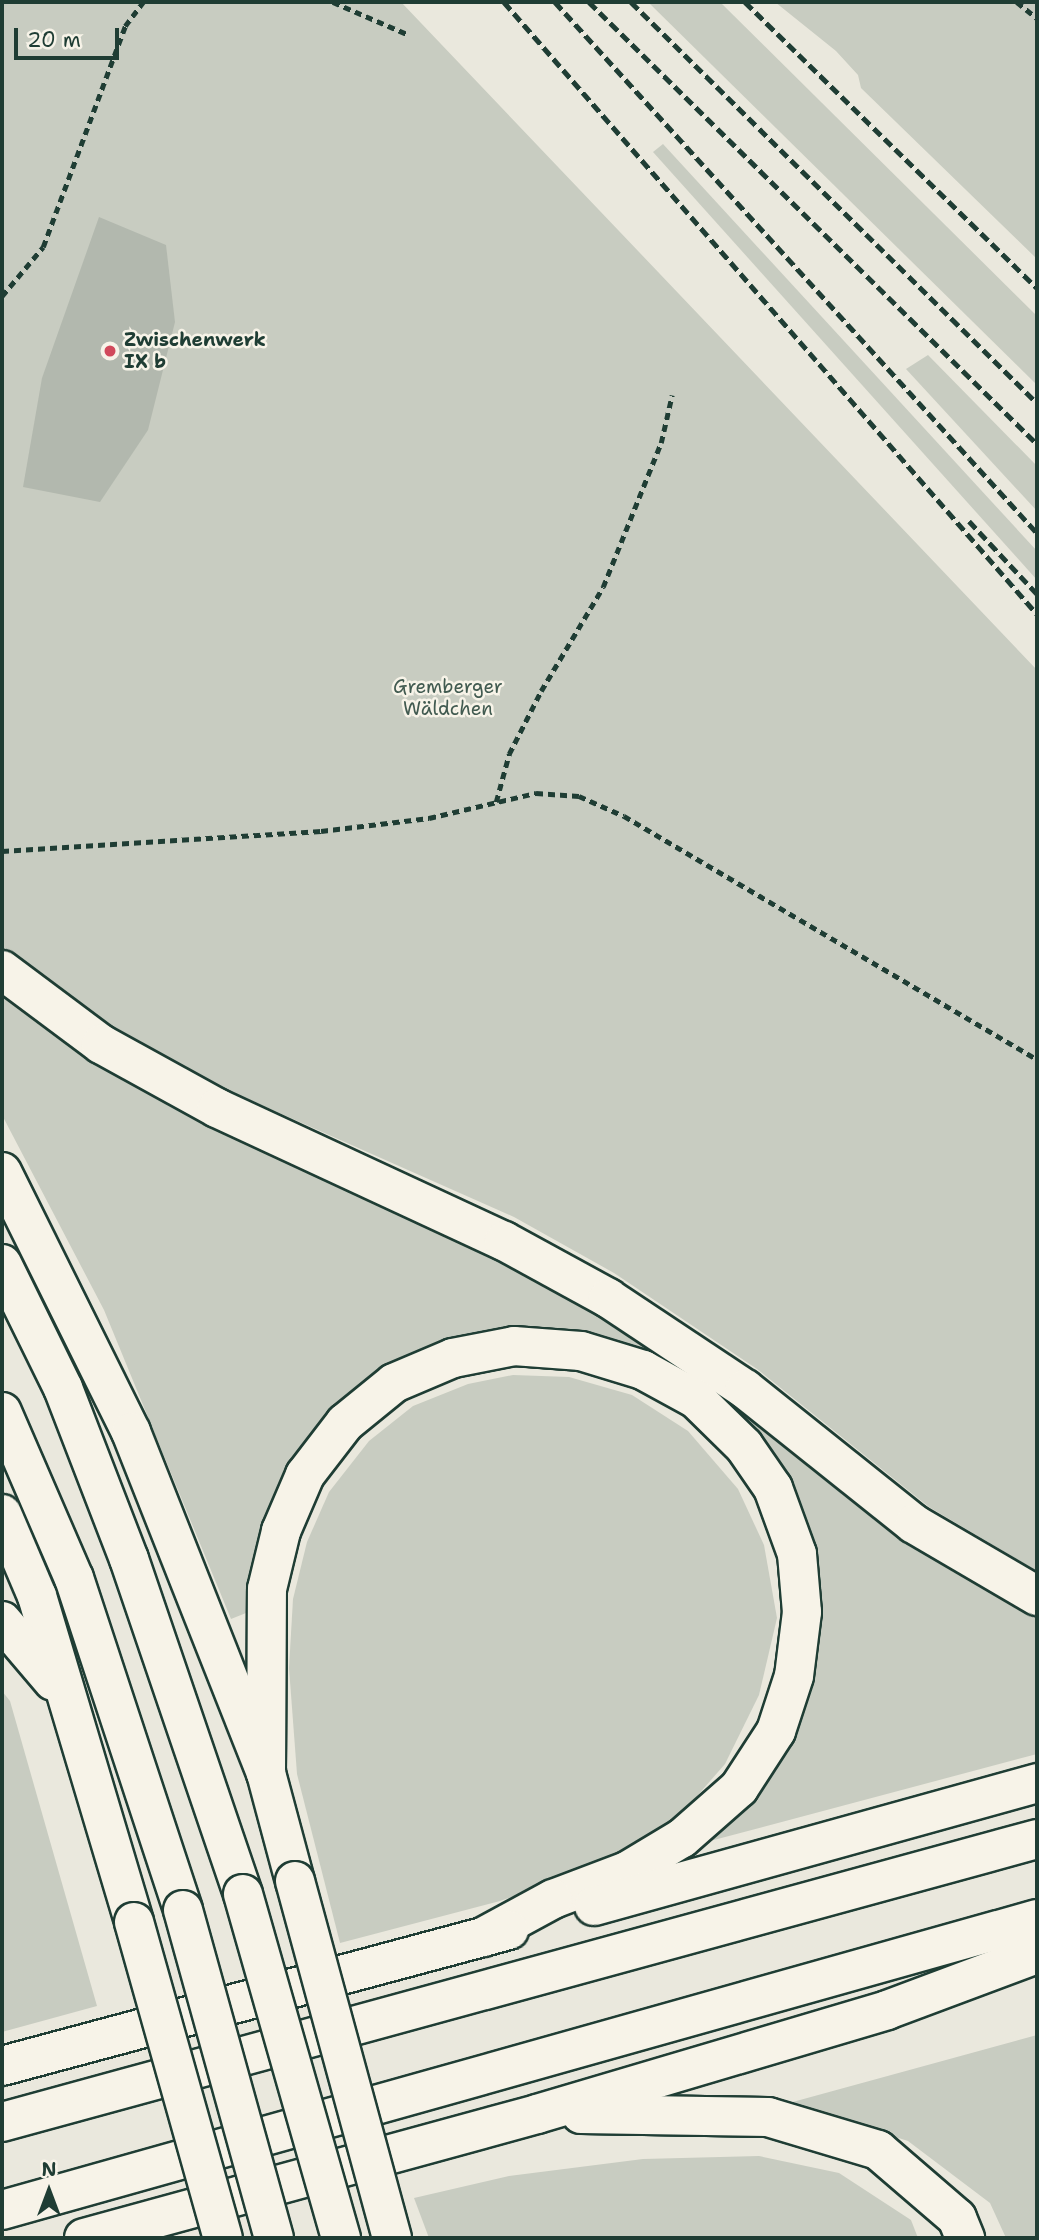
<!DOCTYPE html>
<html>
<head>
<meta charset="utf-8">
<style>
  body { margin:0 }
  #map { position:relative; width:1039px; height:2240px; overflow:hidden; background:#eae8dd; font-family:"Shantell Sans",sans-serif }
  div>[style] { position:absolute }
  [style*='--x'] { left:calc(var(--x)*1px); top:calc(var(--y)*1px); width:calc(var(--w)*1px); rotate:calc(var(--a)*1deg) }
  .green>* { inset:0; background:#c8ccc1 }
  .building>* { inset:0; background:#b2b8ae }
  .path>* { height:4.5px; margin-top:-2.25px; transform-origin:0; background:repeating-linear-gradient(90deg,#1f3d34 0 7px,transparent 0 12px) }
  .roads { filter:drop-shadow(2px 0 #1f3d34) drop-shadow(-2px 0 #1f3d34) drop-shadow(0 2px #1f3d34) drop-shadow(0 -2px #1f3d34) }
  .highway>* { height:38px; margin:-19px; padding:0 19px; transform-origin:19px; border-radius:19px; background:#f7f3e8 }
  .rail>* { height:5px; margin-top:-2.5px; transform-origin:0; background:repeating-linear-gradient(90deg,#1f3d34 0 10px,transparent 0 15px) }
  .bridges { filter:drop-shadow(2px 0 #1f3d34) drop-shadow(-2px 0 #1f3d34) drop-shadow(0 2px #1f3d34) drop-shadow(0 -2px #1f3d34) }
  .highway-bridge>* { height:38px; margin:-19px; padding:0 19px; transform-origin:19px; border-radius:19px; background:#f7f3e8 }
  .dots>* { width:19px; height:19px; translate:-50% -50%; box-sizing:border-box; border:4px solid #f7f3e8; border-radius:50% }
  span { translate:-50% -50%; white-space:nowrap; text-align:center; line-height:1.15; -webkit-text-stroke:5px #f7f3e8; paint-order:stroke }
  .poi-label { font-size:19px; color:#1f3d34; font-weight:700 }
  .left { translate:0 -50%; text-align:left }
  .park-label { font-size:19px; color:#415a50 }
  .frame { position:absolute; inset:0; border:4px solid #1f3d34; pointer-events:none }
  .north { position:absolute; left:14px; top:2156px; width:70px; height:70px; -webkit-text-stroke:5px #f7f3e8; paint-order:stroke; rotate:0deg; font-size:19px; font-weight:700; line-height:28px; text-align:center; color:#1f3d34 }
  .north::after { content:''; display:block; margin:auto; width:24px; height:32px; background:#1f3d34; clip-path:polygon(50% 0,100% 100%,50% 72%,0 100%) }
  .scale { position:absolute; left:14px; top:28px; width:105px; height:32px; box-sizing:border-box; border:4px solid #1f3d34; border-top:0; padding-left:9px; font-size:21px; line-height:24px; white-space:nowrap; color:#1f3d34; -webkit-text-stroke:5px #f7f3e8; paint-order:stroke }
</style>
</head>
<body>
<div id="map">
  <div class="green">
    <i style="clip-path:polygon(2px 2px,401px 2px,1037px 670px,1037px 1571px,929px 1507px,757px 1369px,614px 1273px,514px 1217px,221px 1087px,111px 1025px,2px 948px)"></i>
    <i style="clip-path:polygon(648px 2px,720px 2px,1037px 316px,1037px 385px)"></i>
    <i style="clip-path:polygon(775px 2px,1037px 2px,1037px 259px,861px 88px,858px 75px,836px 51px)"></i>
    <i style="clip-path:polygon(663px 144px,1037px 551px,1037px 580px,653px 152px)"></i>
    <i style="clip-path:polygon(928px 355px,1037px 466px,1037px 511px,906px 369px)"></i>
    <i style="clip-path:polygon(2px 990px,603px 1312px,734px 1399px,906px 1537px,1037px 1614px,1037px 1754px,710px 1841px,752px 1796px,808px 1688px,818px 1643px,812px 1549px,663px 1364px,447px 1345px,266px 1530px,246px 1613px,231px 1619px,104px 1310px,2px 1115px)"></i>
    <i style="clip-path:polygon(513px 1375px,569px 1377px,632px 1395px,688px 1431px,738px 1489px,764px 1545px,777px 1618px,759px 1695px,725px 1764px,676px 1820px,603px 1864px,500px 1901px,340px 1943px,297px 1774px,289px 1668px,293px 1599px,307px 1542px,329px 1492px,369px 1441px,413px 1406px,468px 1384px)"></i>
    <i style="clip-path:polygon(2px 1691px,10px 1701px,97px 2006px,2px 2032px)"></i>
    <i style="clip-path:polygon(1037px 2035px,1037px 2238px,1006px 2238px,990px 2203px,908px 2141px,789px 2103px)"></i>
    <i style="clip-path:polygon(759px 2156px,839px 2173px,911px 2220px,918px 2238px,429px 2238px,414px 2198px,509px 2176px,643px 2159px)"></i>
  </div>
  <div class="building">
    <i style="clip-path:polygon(99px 217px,166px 245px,175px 322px,148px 430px,100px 502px,23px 487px,42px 378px)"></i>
  </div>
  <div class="path">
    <i style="--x:333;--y:2;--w:81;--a:23.4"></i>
    <i style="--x:1017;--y:2;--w:26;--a:39"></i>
    <i style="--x:2;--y:296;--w:64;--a:-50.1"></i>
    <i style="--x:43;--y:247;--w:236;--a:-69.6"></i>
    <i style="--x:125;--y:26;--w:30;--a:-53"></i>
    <i style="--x:496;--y:802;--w:50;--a:-74.8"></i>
    <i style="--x:509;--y:754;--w:71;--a:-63.1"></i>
    <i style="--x:541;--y:691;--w:121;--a:-59.2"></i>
    <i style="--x:603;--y:587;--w:155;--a:-68.1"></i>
    <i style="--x:661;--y:443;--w:49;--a:-77.1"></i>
    <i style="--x:2;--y:851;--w:320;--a:-3.6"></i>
    <i style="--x:321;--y:831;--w:109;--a:-6.9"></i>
    <i style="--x:429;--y:818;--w:110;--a:-13.2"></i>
    <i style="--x:536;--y:793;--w:43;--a:4"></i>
    <i style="--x:579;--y:796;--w:49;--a:24"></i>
    <i style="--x:624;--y:816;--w:479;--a:30.5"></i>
  </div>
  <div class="roads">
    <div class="highway">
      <i style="--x:2;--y:970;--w:124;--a:36.8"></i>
      <i style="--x:101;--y:1044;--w:132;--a:28.9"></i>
      <i style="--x:217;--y:1108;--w:316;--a:24.9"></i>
      <i style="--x:504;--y:1241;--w:119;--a:28.7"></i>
      <i style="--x:608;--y:1298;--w:164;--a:33.6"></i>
      <i style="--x:745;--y:1389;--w:216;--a:38.6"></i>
      <i style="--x:914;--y:1524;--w:143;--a:30.3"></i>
      <i style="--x:2;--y:1172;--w:290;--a:63.6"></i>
      <i style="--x:131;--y:1432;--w:367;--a:68.4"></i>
      <i style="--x:266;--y:1773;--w:112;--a:75"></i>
      <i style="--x:2;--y:1264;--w:138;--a:63.8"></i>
      <i style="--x:63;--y:1388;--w:183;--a:68.9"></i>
      <i style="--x:129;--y:1559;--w:354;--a:71.2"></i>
      <i style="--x:2;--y:1412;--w:181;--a:66.6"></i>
      <i style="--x:74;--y:1578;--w:349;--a:71.8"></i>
      <i style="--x:2;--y:1514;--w:89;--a:66.9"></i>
      <i style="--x:37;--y:1596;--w:340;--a:73.4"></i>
      <i style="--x:2;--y:1621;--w:79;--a:49.6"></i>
      <i style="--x:266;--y:1773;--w:184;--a:-89.7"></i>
      <i style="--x:267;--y:1589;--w:60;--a:-76.4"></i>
      <i style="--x:281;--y:1531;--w:61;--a:-66.8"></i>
      <i style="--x:305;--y:1475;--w:66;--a:-52.4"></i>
      <i style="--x:345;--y:1423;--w:63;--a:-39.2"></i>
      <i style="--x:394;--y:1383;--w:64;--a:-23"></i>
      <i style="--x:453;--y:1358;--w:62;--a:-11.1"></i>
      <i style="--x:514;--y:1346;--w:67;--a:4.3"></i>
      <i style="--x:581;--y:1351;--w:65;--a:17"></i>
      <i style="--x:643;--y:1370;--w:60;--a:28.7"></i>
      <i style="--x:696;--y:1399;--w:67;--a:44.4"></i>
      <i style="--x:744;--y:1446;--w:51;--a:55.4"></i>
      <i style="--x:773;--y:1488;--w:70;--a:70"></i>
      <i style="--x:797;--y:1554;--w:58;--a:85.1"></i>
      <i style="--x:802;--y:1612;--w:64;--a:97.1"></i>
      <i style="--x:794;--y:1676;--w:58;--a:108.1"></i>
      <i style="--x:776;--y:1731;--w:68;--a:123"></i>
      <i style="--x:739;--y:1788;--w:76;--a:138.7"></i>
      <i style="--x:682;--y:1838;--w:64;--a:149"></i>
      <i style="--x:627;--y:1871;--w:79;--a:159.3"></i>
      <i style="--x:553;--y:1899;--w:80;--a:151.5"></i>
      <i style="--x:594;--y:1906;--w:460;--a:-15.5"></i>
      <i style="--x:2;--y:2066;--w:525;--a:-15.02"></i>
      <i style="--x:581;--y:2114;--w:187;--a:0.9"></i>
      <i style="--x:768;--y:2117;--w:115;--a:16.7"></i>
      <i style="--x:878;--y:2150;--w:104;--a:40.7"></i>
      <i style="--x:957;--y:2218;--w:22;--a:68"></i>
      <i style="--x:2;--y:2122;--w:1073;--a:-15.29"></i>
      <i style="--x:2;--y:2210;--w:1075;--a:-15.7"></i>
      <i style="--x:84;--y:2238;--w:470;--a:-15.3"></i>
      <i style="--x:537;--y:2114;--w:365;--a:-16.5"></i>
      <i style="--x:887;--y:2010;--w:160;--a:-20.5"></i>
    </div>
  </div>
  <div class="rail">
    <i style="--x:504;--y:2;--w:812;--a:48.95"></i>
    <i style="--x:555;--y:2;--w:717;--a:47.77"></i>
    <i style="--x:589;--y:2;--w:629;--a:44.61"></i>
    <i style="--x:631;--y:2;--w:571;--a:44.65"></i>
    <i style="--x:745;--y:2;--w:409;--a:44.4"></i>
    <i style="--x:969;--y:521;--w:100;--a:47"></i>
  </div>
  <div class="bridges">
    <div class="highway-bridge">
      <i style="--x:295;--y:1881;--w:370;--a:74.8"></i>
      <i style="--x:243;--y:1894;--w:358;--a:74.1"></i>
      <i style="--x:183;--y:1910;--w:340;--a:74.5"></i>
      <i style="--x:134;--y:1922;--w:328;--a:74.3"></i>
    </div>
  </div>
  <div class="dots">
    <i style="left:110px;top:351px;background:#d1495b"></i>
  </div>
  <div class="poi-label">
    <span class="left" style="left:124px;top:351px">Zwischenwerk<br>IX b</span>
  </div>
  <div class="park-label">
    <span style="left:448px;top:698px">Gremberger<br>Wäldchen</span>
  </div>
  <div class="frame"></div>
  <div class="north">N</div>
  <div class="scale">20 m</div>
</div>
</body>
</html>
